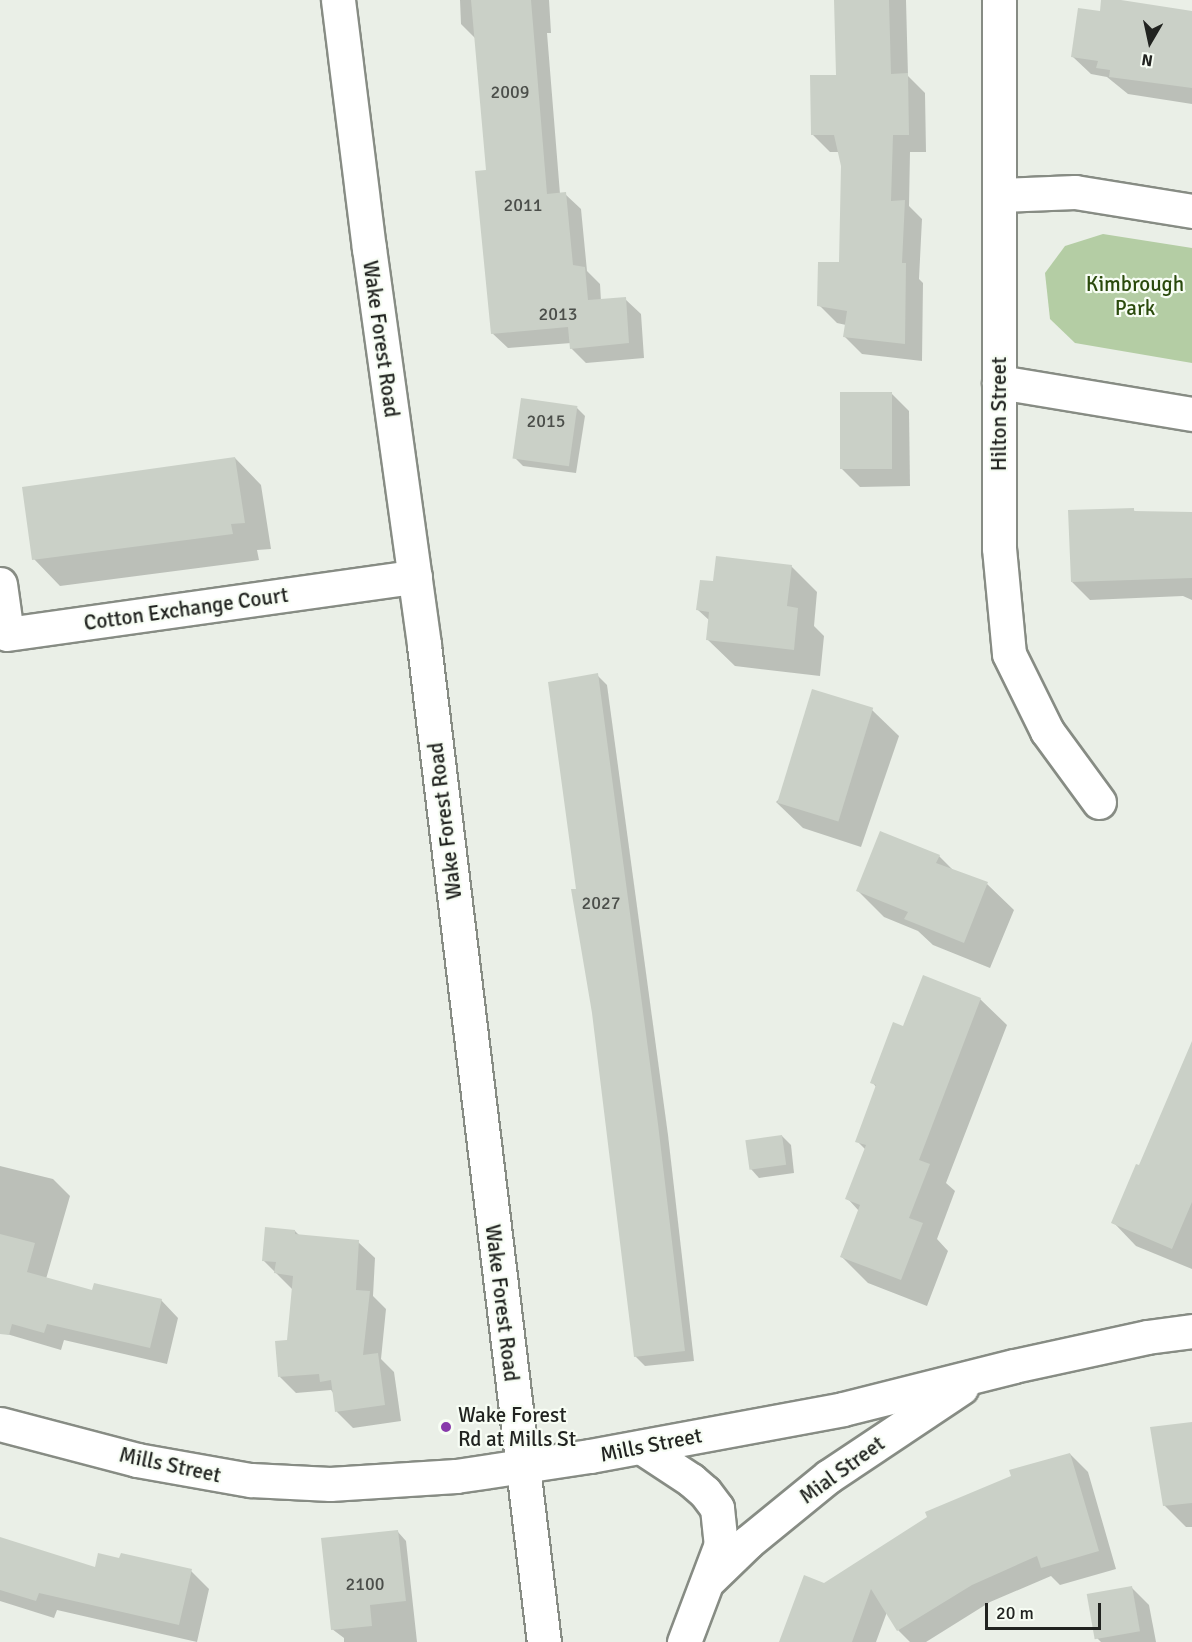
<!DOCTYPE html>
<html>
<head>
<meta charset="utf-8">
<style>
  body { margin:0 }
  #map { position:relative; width:1192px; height:1642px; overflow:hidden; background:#eaefe7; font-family:Signika,sans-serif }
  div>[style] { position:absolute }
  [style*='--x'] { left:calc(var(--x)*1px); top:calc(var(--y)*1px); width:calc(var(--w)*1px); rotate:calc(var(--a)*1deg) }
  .green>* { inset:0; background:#b4cda4 }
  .shadow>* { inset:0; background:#0003 }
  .building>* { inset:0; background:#cad0c7; transform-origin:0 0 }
  .roads { filter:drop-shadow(2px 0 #878c84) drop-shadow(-2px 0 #878c84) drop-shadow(0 2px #878c84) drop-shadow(0 -2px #878c84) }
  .minor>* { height:33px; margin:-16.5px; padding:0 16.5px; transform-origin:16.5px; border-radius:16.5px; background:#fff }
  .major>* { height:33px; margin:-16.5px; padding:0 16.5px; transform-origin:16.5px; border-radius:16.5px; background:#fff }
  .dots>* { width:16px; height:16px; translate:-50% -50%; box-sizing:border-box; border:3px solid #f7fdf4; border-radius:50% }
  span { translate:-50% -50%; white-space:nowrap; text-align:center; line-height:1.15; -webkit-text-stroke:4.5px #f7fdf4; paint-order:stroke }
  .number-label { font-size:18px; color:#4b4e4a }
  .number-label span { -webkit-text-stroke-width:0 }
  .park-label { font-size:21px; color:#2a4a0c }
  .street-label { font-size:21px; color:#212320 }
  .poi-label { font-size:21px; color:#212320 }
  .left { translate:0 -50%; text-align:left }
  .north { position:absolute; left:1120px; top:12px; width:60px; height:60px; -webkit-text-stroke:4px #f7fdf4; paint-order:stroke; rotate:189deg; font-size:16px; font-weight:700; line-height:24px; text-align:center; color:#212320 }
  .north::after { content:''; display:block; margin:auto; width:21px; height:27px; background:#212320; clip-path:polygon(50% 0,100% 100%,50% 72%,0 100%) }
  .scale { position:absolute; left:985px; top:1603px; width:116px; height:27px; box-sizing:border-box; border:3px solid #212320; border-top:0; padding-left:8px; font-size:18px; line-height:21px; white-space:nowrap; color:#212320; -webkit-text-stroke:4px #f7fdf4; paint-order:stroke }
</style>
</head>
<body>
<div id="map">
  <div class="green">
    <i style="clip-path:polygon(1103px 234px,1192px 248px,1192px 363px,1075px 343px,1050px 319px,1045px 273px,1065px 246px)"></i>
  </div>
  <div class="shadow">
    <i style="clip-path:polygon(460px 0,549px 0,551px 33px,547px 33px,560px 194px,565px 194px,581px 209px,587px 271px,600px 284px,601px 301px,625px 299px,641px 314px,644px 358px,586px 363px,571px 348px,571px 343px,508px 348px,492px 333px,488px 171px,476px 39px,461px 24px)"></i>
    <i style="clip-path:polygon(836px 0,906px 0,908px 76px,925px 93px,926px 152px,910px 152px,909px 206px,922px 219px,919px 279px,923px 283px,922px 361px,862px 354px,844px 336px,846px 325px,837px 323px,819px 305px,840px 264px,842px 166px,839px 152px,830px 152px,812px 134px,838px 76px)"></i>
    <i style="clip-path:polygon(1103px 0,1192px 13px,1192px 104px,1128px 94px,1107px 77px,1091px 74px,1073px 57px,1101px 13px)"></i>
    <i style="clip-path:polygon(891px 393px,909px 411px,910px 486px,860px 487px,842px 469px)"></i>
    <i style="clip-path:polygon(576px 407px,585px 416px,576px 473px,523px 466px,514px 457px)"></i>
    <i style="clip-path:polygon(235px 458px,261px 485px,271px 549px,257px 550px,259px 560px,60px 586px,34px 559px)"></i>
    <i style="clip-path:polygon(1133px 509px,1136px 513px,1192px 514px,1192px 600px,1183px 596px,1090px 600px,1072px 582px)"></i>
    <i style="clip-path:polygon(791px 566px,817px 592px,814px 626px,824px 636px,820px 676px,735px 666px,708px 640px,710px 621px,698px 610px,714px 583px)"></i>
    <i style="clip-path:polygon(597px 675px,607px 685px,668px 1135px,694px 1361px,645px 1366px,635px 1356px,578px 890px)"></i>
    <i style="clip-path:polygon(872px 710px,899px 736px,861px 847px,803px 828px,776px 802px)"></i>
    <i style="clip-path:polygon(939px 856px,954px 871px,987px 884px,1014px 910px,990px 968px,933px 945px,918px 931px,884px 917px,858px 891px)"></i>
    <i style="clip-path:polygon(980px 999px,1007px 1025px,946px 1183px,955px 1191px,937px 1239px,948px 1251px,927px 1306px,868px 1283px,842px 1257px,859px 1211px,847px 1198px,866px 1150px,857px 1141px,877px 1088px,872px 1082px,904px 1028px)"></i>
    <i style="clip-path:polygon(1192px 1064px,1192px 1269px,1136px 1246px,1113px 1222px)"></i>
    <i style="clip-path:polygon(782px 1136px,791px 1145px,794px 1173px,759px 1178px,751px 1169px)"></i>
    <i style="clip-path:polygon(0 1166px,53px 1179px,70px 1196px,46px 1279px,93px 1292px,161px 1300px,178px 1318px,167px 1364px,64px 1340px,61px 1350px,0 1332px)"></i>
    <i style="clip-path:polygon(295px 1231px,300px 1236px,358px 1242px,375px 1258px,373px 1296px,386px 1309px,381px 1359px,394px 1372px,401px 1421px,353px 1428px,337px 1412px,334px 1394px,331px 1390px,296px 1393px,280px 1377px,289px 1342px,293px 1290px,263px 1260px)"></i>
    <i style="clip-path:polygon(1192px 1423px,1192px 1527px,1186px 1527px,1164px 1505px)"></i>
    <i style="clip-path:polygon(1070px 1454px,1088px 1472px,1116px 1569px,1060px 1585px,1051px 1576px,990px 1602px,926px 1642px,910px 1642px,898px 1630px,887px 1612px,876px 1642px,781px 1642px,825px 1584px,1013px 1477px)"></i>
    <i style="clip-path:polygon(398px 1532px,406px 1541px,417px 1642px,344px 1642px,344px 1638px,332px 1629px)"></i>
    <i style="clip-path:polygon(0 1539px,96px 1569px,191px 1571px,209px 1589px,197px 1642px,57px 1610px,54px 1618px,0 1601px)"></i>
    <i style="clip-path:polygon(1131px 1587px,1149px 1605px,1156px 1642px,1101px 1642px,1096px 1637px)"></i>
  </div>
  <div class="building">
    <i style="clip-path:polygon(471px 0,531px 0,547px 194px,566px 192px,573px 265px,585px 267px,588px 300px,626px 297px,629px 343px,570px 349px,568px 327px,491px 334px,475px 171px,486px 170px)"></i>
    <i style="clip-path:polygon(834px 0,889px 0,891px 74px,908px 73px,909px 135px,893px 135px,891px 201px,905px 200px,902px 263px,906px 263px,905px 344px,843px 337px,847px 311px,817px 306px,818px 262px,839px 262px,841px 166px,834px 135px,811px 135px,810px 75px,836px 75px)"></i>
    <i style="clip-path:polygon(1101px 0,1121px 0,1192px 11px,1192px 88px,1109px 77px,1110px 70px,1096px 68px,1098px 61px,1071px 57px,1078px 8px,1100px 11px)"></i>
    <i style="left:892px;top:392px;width:77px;height:52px;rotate:90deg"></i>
    <i style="left:521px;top:398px;width:57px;height:61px;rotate:8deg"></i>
    <i style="clip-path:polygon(235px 457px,245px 523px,231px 524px,233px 534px,32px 560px,22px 487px)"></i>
    <i style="clip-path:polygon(1134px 508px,1134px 511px,1192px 512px,1192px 578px,1071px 582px,1068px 510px)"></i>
    <i style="clip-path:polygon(716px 556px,792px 565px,787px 606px,798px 608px,794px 650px,706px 640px,709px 612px,696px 610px,700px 580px,713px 581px)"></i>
    <i style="clip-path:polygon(598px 673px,658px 1124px,685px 1351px,634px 1357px,592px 1013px,571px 889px,576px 889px,548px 682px)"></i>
    <i style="left:812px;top:689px;width:64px;height:119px;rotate:17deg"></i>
    <i style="clip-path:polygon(880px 831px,940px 855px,936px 863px,988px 882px,964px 943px,904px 919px,908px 912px,856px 891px)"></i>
    <i style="clip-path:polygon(923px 975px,981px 998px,919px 1160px,930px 1164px,909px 1218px,923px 1223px,901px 1280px,840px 1257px,860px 1205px,845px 1199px,866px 1145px,855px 1142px,876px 1085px,870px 1083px,893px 1022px,903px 1026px)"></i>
    <i style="clip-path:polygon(1192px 1041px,1192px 1202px,1172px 1249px,1111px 1223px,1136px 1164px,1139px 1165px)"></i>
    <i style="left:782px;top:1135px;width:30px;height:37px;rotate:82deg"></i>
    <i style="clip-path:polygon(265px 1227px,295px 1230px,295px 1234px,359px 1240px,356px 1290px,370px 1291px,363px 1355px,378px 1353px,385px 1405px,335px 1412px,331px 1380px,320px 1382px,319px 1374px,278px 1377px,275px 1341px,287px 1340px,293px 1276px,274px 1273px,276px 1262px,262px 1261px)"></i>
    <i style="clip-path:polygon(0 1234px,35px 1243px,27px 1272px,92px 1290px,94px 1283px,162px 1299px,150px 1348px,47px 1324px,44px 1333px,12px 1324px,9px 1335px,0 1334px)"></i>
    <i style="clip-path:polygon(1192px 1422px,1192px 1503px,1163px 1506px,1150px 1427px)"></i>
    <i style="clip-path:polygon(1070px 1453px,1099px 1551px,1041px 1568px,1037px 1556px,972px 1585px,897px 1631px,871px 1589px,852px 1642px,779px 1642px,804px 1575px,824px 1583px,927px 1517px,925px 1512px,1011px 1476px,1009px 1470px)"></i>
    <i style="clip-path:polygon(398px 1530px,406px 1601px,370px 1605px,372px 1626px,331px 1630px,321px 1538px)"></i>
    <i style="clip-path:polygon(0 1537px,95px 1567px,98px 1553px,119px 1558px,121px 1553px,192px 1569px,179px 1625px,39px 1593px,36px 1601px,0 1590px)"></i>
    <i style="left:1132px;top:1586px;width:46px;height:46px;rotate:80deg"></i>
  </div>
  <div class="roads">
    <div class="minor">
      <i style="--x:999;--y:0;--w:548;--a:90"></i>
      <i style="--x:999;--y:548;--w:106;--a:84.6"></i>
      <i style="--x:1009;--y:654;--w:86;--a:63.7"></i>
      <i style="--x:1047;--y:731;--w:88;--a:53.8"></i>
      <i style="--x:1001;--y:195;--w:74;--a:-2.3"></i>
      <i style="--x:1075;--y:192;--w:119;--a:9.2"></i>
      <i style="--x:999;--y:382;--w:196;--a:9.4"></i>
      <i style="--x:0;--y:584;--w:50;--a:82"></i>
      <i style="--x:7;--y:634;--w:412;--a:-8"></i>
      <i style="--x:0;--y:1424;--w:142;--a:14.7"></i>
      <i style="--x:137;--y:1460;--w:116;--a:10"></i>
      <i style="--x:251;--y:1480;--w:79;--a:2.9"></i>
      <i style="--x:330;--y:1484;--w:126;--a:-3.6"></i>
      <i style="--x:456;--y:1476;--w:135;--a:-8.5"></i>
      <i style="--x:590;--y:1456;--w:257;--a:-10.5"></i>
      <i style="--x:843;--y:1409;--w:176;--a:-14.1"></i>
      <i style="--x:1014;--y:1366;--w:136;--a:-12.3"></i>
      <i style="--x:1147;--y:1337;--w:45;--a:-7.6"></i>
      <i style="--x:641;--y:1447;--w:60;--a:33.4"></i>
      <i style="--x:691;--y:1480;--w:18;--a:41"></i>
      <i style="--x:705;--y:1492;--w:20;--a:53"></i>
      <i style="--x:717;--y:1508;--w:36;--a:84"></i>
      <i style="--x:721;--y:1544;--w:105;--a:110.7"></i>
      <i style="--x:710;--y:1579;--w:53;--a:-44.2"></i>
      <i style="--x:748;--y:1542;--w:104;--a:-39.2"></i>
      <i style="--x:829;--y:1476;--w:159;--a:-33.7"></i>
    </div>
    <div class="major">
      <i style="--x:338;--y:0;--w:250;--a:82.9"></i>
      <i style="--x:369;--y:248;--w:401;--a:82.1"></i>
      <i style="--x:424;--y:645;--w:1004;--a:83.14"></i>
    </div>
  </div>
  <div class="dots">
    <i style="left:446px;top:1427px;background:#8739aa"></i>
  </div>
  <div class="number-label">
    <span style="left:510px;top:92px">2009</span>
    <span style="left:523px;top:205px">2011</span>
    <span style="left:558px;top:314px">2013</span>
    <span style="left:546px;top:421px">2015</span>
    <span style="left:601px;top:903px">2027</span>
    <span style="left:365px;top:1584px">2100</span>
  </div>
  <div class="park-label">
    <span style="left:1135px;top:296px">Kimbrough<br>Park</span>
  </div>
  <div class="street-label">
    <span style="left:381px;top:339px;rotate:82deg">Wake Forest Road</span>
    <span style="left:999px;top:414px;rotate:-90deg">Hilton Street</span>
    <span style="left:186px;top:609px;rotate:-8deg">Cotton Exchange Court</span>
    <span style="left:445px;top:821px;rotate:-97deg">Wake Forest Road</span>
    <span style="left:502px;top:1303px;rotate:83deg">Wake Forest Road</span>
    <span style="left:651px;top:1445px;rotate:-11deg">Mills Street</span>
    <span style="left:170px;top:1465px;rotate:12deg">Mills Street</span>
    <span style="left:842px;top:1470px;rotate:-36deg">Mial Street</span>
  </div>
  <div class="poi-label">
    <span class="left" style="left:458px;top:1427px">Wake Forest<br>Rd at Mills St</span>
  </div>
  <div class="north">N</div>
  <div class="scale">20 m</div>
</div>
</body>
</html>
